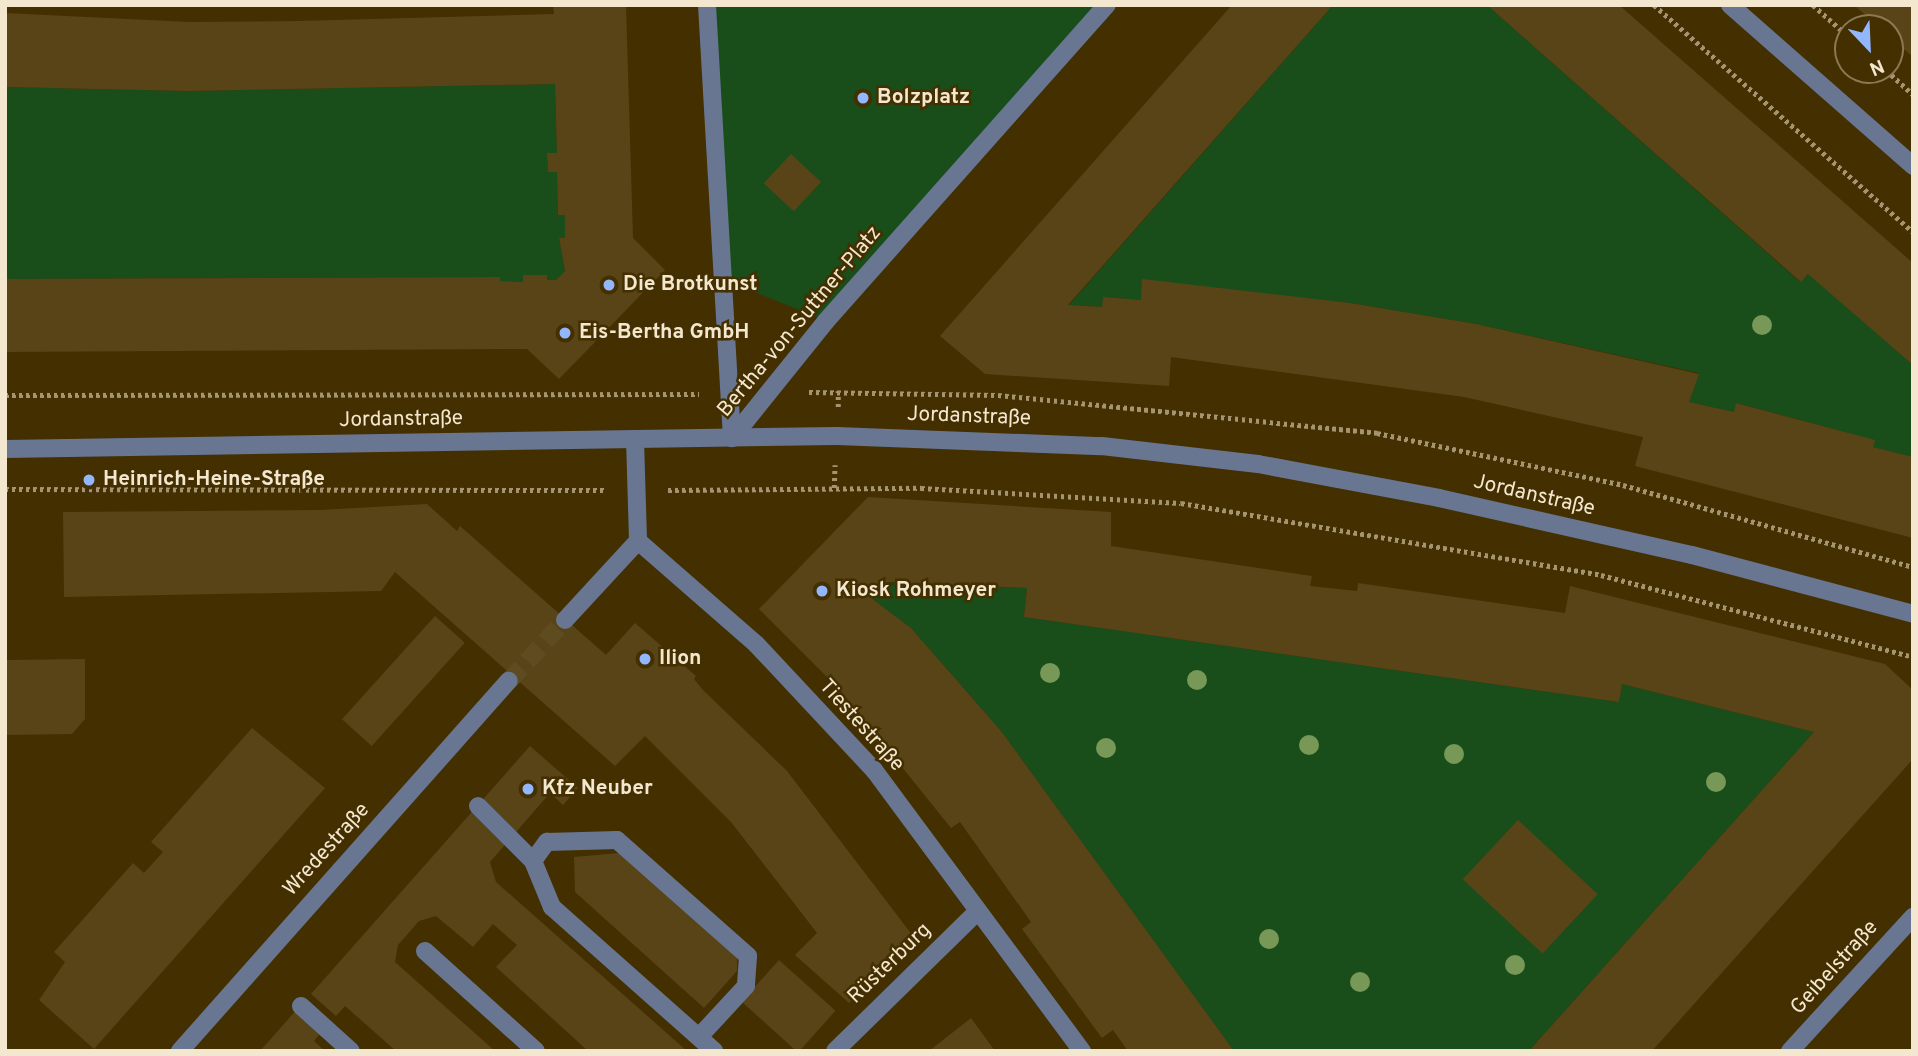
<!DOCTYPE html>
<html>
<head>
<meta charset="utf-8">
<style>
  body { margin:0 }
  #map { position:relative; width:1918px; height:1056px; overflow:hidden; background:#432f00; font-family:Overpass,sans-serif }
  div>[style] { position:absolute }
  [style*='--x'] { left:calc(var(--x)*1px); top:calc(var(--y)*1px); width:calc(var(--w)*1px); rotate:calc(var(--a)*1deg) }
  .green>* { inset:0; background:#194e1a }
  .building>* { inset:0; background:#594417; transform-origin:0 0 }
  .minor-tunnel>* { height:18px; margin-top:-9px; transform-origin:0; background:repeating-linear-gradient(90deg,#5e4b1f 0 18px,transparent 0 27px) }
  .path>* { height:4.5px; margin-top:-2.25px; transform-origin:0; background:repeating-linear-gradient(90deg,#a49472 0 3.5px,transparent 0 7px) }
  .minor>* { height:18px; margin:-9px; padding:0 9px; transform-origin:9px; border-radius:9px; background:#687692 }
  .trees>* { width:20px; height:20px; margin:-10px; border-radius:50%; background:#779857 }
  .dots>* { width:19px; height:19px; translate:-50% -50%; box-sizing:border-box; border:4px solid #432f00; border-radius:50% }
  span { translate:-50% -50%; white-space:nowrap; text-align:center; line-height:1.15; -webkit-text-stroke:5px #432f00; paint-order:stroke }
  .poi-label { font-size:21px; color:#f4e7d0; font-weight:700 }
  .left { translate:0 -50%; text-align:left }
  .street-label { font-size:21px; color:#f4e7d0 }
  .frame { position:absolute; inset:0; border:7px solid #f4e7d0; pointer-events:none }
  .north { position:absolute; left:1834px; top:14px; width:70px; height:70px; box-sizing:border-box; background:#432f00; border:2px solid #8a7953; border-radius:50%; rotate:157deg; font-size:19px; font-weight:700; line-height:28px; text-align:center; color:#f4e7d0 }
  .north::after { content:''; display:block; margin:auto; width:24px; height:32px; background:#93b7fd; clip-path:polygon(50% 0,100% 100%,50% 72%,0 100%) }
</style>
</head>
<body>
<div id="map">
  <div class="green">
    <i style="clip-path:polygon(708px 5px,1107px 5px,826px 321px,723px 279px)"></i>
    <i style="clip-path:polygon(1333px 5px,1487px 5px,1800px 282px,1809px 274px,1913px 365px,1913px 457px,1873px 447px,1874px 440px,1737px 403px,1734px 412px,1689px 402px,1699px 373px,1476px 324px,1350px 303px,1229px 290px,1141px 300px,1103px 297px,1102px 307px,1069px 305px)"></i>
    <i style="clip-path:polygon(555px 84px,557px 153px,547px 153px,548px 171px,557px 172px,558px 215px,565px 215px,565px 238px,559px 239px,565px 271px,556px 280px,547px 280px,546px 275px,523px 275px,523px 282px,500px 281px,500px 277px,5px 279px,5px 87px,188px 91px)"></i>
    <i style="clip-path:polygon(888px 582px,1027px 588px,1024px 617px,1619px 702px,1622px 684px,1814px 732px,1529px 1051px,1234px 1051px,1001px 731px,911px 628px,871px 598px)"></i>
  </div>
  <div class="building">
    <i style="clip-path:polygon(553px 5px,626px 5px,633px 238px,665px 270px,559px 379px,527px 349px,5px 352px,5px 279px,500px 277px,500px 281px,523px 282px,523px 275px,547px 275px,547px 280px,556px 280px,565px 271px,559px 238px,565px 238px,565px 215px,558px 215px,557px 172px,548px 172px,547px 153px,557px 153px,555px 84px,188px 91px,5px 87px,5px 13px,189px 22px,299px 21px,554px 14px)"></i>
    <i style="clip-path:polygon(1232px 5px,1333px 5px,1068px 305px,1102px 307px,1103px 297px,1141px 300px,1142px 279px,1350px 303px,1476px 324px,1699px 374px,1689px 402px,1734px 412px,1736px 403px,1875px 440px,1873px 447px,1913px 457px,1913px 538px,1635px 466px,1643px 437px,1464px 397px,1171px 357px,1169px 386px,985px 374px,940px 336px)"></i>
    <i style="clip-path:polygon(1487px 5px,1619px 5px,1913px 263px,1913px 365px,1808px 274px,1801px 282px)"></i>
    <i style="clip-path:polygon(1854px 5px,1913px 5px,1913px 57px,1890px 37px,1890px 28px,1880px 28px)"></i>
    <i style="left:791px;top:154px;width:41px;height:40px;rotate:43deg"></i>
    <i style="clip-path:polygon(868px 497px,1111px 512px,1111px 546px,1312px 576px,1310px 586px,1357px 591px,1358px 583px,1565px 613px,1570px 586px,1691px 616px,1885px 664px,1913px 690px,1913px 759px,1652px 1051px,1529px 1051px,1814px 732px,1622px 684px,1619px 702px,1024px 617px,1027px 588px,888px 582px,871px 598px,911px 628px,1001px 731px,1234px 1051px,1128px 1051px,1113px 1030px,1102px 1038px,1063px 985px,1022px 929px,1031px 922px,960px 822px,951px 828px,840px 690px,759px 609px)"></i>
    <i style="clip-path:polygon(427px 504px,457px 531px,460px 526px,606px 655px,635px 623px,696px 676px,694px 679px,703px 690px,787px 771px,913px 936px,849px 1003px,795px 955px,817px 933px,800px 911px,731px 822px,645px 736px,615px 766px,395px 572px,381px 591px,64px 597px,63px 512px,320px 510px)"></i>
    <i style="left:435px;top:616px;width:40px;height:139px;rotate:42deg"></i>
    <i style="clip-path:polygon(85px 659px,85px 719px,72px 734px,5px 735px,5px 660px)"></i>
    <i style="clip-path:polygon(252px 728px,325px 788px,94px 1049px,39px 1000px,65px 962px,54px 952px,133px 863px,144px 873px,153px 863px,163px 852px,151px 842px)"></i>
    <i style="clip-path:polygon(530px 746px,578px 788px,563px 805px,550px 793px,490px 862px,496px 882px,687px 1051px,588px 1051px,496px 967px,517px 945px,493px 924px,473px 947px,436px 916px,419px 921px,398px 945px,395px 962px,495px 1051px,396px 1051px,345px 1006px,336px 1016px,311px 994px)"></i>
    <i style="left:1518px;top:820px;width:109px;height:81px;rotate:43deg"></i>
    <i style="clip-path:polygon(619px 853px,737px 957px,737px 971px,704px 1008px,575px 892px,574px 857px)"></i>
    <i style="left:779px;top:960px;width:76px;height:56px;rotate:42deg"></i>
    <i style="clip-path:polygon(299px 1007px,324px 1029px,314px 1041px,325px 1051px,260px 1051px)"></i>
    <i style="clip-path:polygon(971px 1018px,995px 1051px,929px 1051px)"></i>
  </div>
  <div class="minor-tunnel">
    <i style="--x:509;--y:681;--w:83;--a:-47.4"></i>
  </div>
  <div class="path">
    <i style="--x:1654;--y:5;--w:344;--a:41.2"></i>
    <i style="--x:1813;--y:5;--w:47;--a:41.5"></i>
    <i style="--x:1886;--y:70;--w:36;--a:42"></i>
    <i style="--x:809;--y:392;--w:189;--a:0.9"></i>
    <i style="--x:998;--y:395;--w:381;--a:5.7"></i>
    <i style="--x:1377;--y:433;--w:251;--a:11.9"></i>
    <i style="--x:1623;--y:485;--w:301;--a:15.8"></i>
    <i style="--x:5;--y:395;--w:694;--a:-0.08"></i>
    <i style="--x:838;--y:407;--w:16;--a:-90"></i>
    <i style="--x:834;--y:488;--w:23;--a:-88"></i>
    <i style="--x:5;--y:489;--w:601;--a:0.1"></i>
    <i style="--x:668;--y:490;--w:253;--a:-0.5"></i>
    <i style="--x:921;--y:488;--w:260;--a:3.3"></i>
    <i style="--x:1181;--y:503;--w:426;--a:9.7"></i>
    <i style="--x:1601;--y:575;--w:323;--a:14.7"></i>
  </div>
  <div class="minor">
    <i style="--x:707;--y:5;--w:434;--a:86.7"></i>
    <i style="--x:732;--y:438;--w:150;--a:-51.2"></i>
    <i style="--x:826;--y:321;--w:423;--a:-48.4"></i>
    <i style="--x:1730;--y:5;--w:244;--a:41.3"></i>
    <i style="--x:635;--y:439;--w:102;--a:88.3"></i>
    <i style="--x:638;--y:541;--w:157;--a:41.1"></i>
    <i style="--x:756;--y:644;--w:173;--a:46.9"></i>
    <i style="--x:874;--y:770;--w:350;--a:53.5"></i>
    <i style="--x:5;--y:449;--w:832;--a:-0.9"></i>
    <i style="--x:837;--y:436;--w:265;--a:2.2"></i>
    <i style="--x:1102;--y:446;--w:157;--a:6.6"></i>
    <i style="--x:1258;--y:464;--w:184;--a:10.6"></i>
    <i style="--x:1439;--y:498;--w:259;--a:12.7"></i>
    <i style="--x:1692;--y:555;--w:229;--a:14.9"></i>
    <i style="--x:565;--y:620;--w:108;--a:-47.3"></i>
    <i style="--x:478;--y:806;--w:78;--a:45"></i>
    <i style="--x:533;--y:861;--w:50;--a:67.6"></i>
    <i style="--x:552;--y:907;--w:217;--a:41.6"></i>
    <i style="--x:533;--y:861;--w:24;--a:-54"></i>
    <i style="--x:547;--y:842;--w:70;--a:-1.6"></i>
    <i style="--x:617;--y:840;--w:175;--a:41.5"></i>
    <i style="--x:748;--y:956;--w:30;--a:94"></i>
    <i style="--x:746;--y:986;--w:69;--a:132.7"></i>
    <i style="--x:425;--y:951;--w:149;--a:42"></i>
    <i style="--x:301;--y:1006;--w:67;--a:42"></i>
    <i style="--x:180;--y:1051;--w:495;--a:-48.4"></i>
    <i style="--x:835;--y:1051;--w:199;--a:-44.4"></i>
    <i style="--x:1790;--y:1051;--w:182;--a:-47.5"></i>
  </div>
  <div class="trees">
    <i style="left:1762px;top:325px"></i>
    <i style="left:1050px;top:673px"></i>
    <i style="left:1197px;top:680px"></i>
    <i style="left:1309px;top:745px"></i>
    <i style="left:1106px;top:748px"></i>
    <i style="left:1454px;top:754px"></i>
    <i style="left:1716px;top:782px"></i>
    <i style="left:1269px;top:939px"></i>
    <i style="left:1515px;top:965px"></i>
    <i style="left:1360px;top:982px"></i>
  </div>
  <div class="dots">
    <i style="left:863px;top:98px;background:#93b7fd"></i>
    <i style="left:609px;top:285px;background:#93b7fd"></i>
    <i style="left:565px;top:333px;background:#93b7fd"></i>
    <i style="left:89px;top:480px;background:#93b7fd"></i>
    <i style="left:822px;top:591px;background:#93b7fd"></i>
    <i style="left:645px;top:659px;background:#93b7fd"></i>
    <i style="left:528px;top:789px;background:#93b7fd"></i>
  </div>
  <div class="poi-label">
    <span class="left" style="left:877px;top:98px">Bolzplatz</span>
    <span class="left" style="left:623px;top:285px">Die Brotkunst</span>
    <span class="left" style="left:579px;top:333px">Eis-Bertha GmbH</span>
    <span class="left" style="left:103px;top:480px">Heinrich-Heine-Straße</span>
    <span class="left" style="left:836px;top:591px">Kiosk Rohmeyer</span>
    <span class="left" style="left:659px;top:659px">Ilion</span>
    <span class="left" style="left:542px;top:789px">Kfz Neuber</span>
  </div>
  <div class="street-label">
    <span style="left:800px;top:322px;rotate:-50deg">Bertha-von-Suttner-Platz</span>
    <span style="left:969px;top:417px;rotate:2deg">Jordanstraße</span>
    <span style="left:401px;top:420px;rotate:-1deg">Jordanstraße</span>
    <span style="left:1534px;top:496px;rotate:13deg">Jordanstraße</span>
    <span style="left:861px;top:726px;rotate:48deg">Tiestestraße</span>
    <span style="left:327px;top:850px;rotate:-48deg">Wredestraße</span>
    <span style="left:890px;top:964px;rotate:-44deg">Rüsterburg</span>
    <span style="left:1835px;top:968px;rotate:-48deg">Geibelstraße</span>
  </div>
  <div class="frame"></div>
  <div class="north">N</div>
</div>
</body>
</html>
